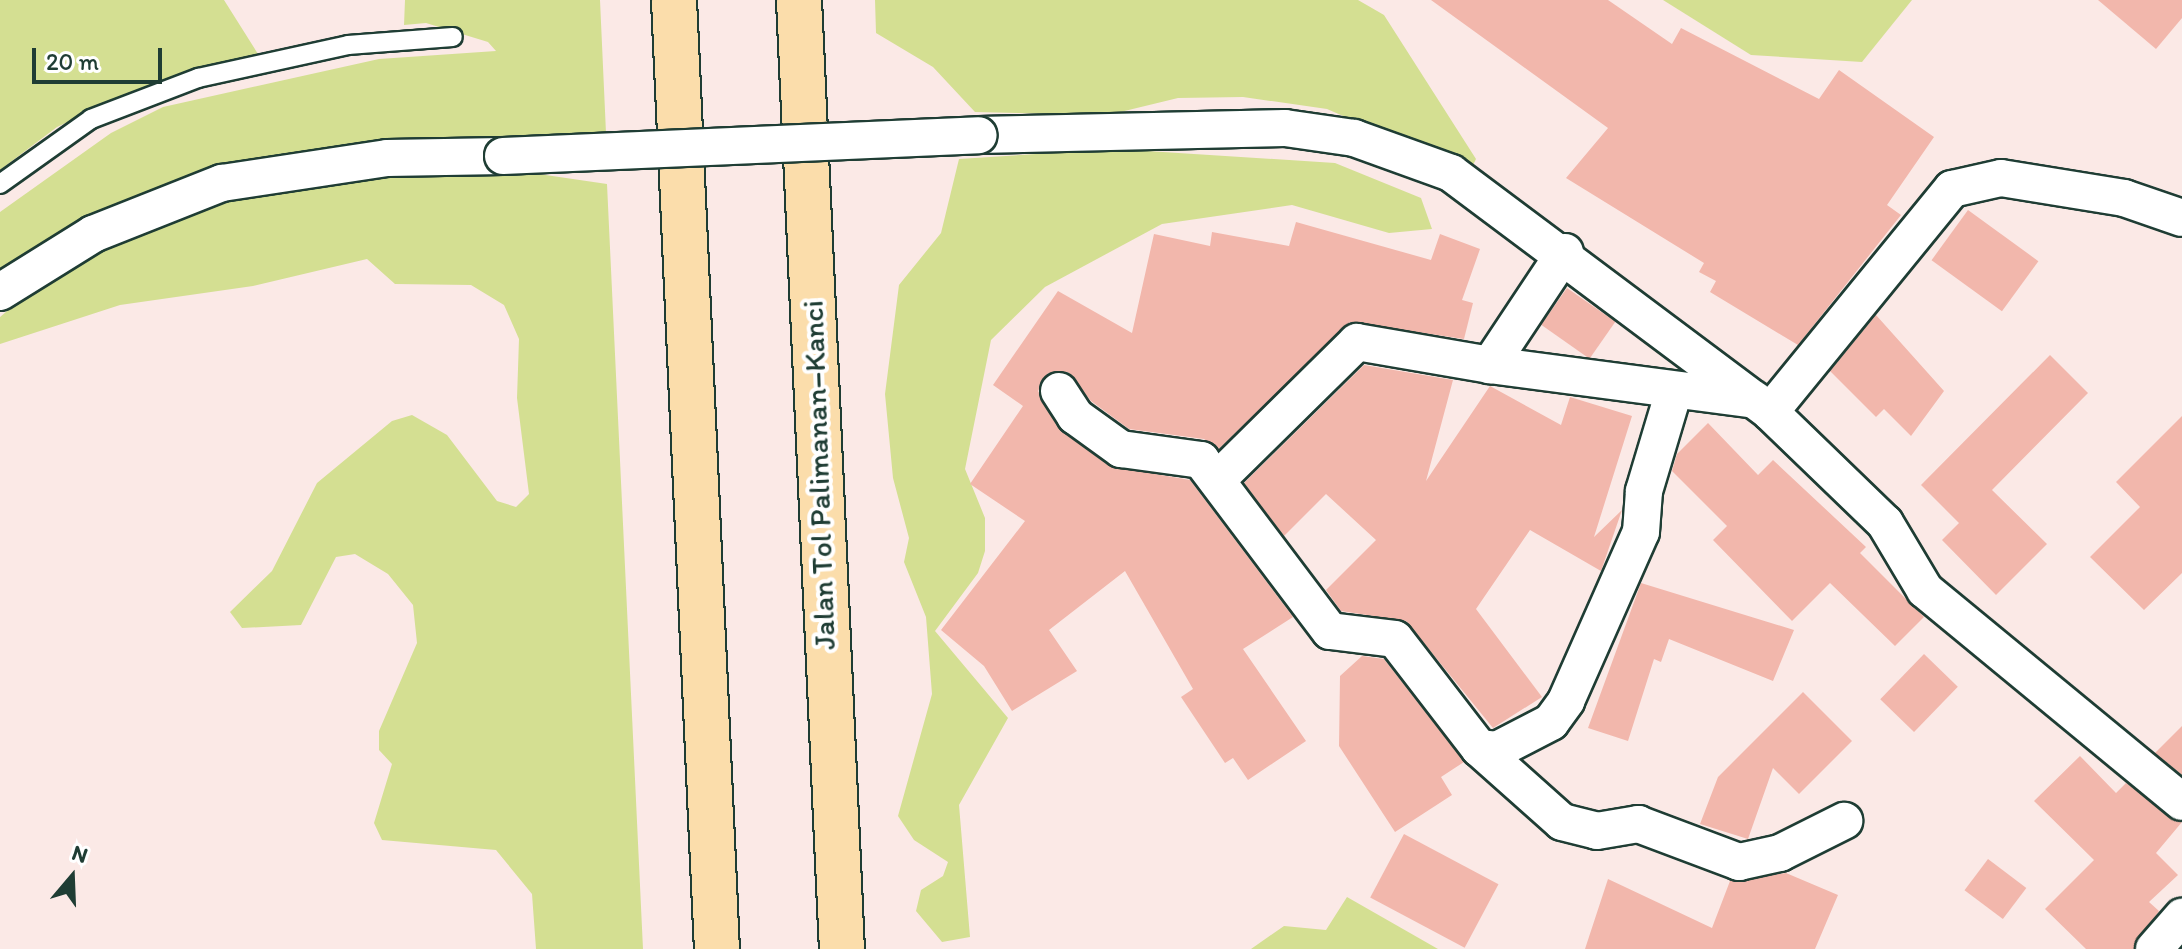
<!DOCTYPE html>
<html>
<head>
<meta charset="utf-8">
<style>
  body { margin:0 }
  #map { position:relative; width:2182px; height:949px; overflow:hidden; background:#fbe9e6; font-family:Itim,sans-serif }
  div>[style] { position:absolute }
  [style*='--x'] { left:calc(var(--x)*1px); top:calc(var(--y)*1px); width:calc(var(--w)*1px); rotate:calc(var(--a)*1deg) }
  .green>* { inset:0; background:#d4df92 }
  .building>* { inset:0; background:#f2b7ac; transform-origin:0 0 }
  .roads { filter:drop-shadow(2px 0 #1f3d34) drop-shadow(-2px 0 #1f3d34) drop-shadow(0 2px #1f3d34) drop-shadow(0 -2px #1f3d34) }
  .service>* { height:18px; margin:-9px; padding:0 9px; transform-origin:9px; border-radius:9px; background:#fff }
  .minor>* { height:36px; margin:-18px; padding:0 18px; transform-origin:18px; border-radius:18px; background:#fff }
  .motorway>* { height:44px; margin:-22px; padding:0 22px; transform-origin:22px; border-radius:22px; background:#fbddab }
  .bridges { filter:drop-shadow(2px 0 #1f3d34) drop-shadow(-2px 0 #1f3d34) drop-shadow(0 2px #1f3d34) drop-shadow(0 -2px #1f3d34) }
  .minor-bridge>* { height:36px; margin:-18px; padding:0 18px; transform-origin:18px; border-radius:18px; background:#fff }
  span { translate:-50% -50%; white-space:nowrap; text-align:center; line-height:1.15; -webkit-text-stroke:8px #fff; paint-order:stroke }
  .street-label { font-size:30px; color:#1f3d34 }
  .north { position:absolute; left:32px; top:837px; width:80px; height:80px; -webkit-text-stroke:6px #fff; paint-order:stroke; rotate:19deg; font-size:22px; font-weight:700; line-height:32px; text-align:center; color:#1f3d34 }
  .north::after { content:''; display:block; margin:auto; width:28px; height:36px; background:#1f3d34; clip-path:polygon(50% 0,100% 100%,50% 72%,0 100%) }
  .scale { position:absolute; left:32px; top:48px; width:130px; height:36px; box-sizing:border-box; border:4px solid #1f3d34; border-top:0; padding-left:10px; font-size:24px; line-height:28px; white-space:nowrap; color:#1f3d34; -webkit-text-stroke:6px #fff; paint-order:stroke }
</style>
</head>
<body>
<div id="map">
  <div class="green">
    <i style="clip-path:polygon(0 0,224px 0,258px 54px,130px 93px,57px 127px,0 170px)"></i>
    <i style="clip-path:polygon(405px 0,600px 0,606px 133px,434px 140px,261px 161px,171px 183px,90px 217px,0 271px,0 212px,111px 133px,163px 107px,379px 59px,496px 51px,488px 42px,426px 23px,404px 25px)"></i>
    <i style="clip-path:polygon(875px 0,1358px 0,1384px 15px,1476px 159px,1470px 171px,1327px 109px,1243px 97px,1178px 98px,1108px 115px,975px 112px,933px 67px,876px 33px)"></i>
    <i style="clip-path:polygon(1663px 0,1912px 0,1862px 62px,1751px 55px)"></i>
    <i style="clip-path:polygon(1116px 149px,1335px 163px,1421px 198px,1432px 229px,1389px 233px,1292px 205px,1162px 224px,1045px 287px,991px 340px,965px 469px,985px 518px,985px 551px,978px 573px,935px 631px,1008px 718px,959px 805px,970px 937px,942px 942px,916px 911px,921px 890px,943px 876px,948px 862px,914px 840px,898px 816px,932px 694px,926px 617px,904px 562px,909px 538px,893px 478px,885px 394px,899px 285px,941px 233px,959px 159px)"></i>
    <i style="clip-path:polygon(485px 166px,607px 184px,643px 949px,536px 949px,532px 894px,496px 850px,382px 840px,374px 823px,392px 764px,379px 750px,379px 731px,417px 643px,413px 605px,388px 574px,355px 554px,336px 557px,301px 625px,242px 628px,230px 612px,272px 571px,317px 483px,392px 421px,412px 415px,447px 435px,497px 501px,516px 507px,529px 494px,517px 398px,519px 339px,504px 305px,471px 285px,395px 284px,367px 259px,253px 286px,120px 305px,0 344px,0 317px,32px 290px,94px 250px,198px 207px,343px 176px)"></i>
    <i style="clip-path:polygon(1347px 897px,1438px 949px,1251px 949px,1284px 926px,1326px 930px)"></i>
  </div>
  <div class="building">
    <i style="clip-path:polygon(1431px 0,1608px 0,1672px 44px,1681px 28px,1819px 99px,1839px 70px,1934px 137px,1887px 205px,1901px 215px,1798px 345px,1710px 292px,1716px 281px,1699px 272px,1704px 263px,1566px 178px,1608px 128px)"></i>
    <i style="clip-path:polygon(2098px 0,2182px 0,2182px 18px,2156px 49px)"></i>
    <i style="left:1968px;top:210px;width:87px;height:62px;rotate:36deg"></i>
    <i style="clip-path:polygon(1296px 222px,1431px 260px,1440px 234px,1480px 249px,1462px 300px,1473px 303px,1464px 339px,1350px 322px,1219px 449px,1204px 439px,1129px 429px,1091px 401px,1068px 372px,1048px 373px,1038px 391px,1058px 428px,1109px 466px,1190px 480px,1293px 617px,1243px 649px,1306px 741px,1248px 780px,1233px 758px,1225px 763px,1181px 697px,1193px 689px,1125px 571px,1049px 630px,1077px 671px,1012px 711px,984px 666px,941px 630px,1025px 521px,970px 484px,1023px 406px,993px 385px,1058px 291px,1132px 333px,1154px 234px,1210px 246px,1212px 232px,1289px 246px)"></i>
    <i style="left:1567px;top:288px;width:59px;height:45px;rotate:35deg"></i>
    <i style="clip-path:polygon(1876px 315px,1944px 391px,1911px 436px,1884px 409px,1876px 417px,1830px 371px)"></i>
    <i style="clip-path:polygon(2050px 355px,2088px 393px,1992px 490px,2047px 544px,1996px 595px,1942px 540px,1959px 523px,1921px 485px)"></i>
    <i style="clip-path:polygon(1364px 365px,1453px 380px,1426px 481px,1490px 386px,1561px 425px,1570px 397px,1632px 416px,1594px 537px,1622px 510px,1601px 571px,1530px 530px,1476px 609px,1542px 697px,1493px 728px,1406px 621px,1341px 611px,1326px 590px,1376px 540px,1326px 494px,1284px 536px,1244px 483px)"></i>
    <i style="clip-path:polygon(2182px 416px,2182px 573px,2144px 610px,2090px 557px,2140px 507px,2116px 482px)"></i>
    <i style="clip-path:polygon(1708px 423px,1758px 475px,1773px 460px,1866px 547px,1860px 553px,1924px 617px,1895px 646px,1830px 583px,1792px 621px,1713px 540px,1727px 526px,1672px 471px,1677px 454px)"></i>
    <i style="clip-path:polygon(1641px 583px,1794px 630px,1773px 681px,1669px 639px,1661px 662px,1654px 659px,1628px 741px,1588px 728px)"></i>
    <i style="left:1924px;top:654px;width:47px;height:63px;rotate:44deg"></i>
    <i style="clip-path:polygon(1362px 656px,1384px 659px,1464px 762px,1441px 777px,1452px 795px,1395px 832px,1339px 746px,1340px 676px)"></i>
    <i style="clip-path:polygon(1803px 692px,1852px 741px,1799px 794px,1773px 768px,1748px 839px,1700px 824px,1718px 777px)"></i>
    <i style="clip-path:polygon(2182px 726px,2182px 775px,2155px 753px)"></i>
    <i style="clip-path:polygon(2080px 756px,2116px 793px,2126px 783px,2182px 822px,2156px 853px,2178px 875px,2149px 902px,2159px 911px,2134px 949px,2086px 949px,2045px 909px,2094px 860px,2034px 801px)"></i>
    <i style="left:1404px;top:834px;width:107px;height:72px;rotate:28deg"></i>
    <i style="left:1988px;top:859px;width:48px;height:39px;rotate:37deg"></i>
    <i style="clip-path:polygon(1786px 873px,1838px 895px,1815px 949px,1585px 949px,1608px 879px,1712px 928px,1730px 881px)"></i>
  </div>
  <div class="roads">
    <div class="service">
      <i style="--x:0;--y:184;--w:112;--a:-35.5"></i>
      <i style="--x:91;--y:119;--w:115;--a:-21"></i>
      <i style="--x:198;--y:78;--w:154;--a:-12.4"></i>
      <i style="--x:348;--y:45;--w:105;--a:-4.4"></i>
    </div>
    <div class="minor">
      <i style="--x:979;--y:135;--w:306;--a:-1.3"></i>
      <i style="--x:1285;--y:128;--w:70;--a:8.2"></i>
      <i style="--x:1354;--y:138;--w:103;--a:19.8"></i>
      <i style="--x:1451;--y:173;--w:399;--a:36.8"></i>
      <i style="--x:1770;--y:412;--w:160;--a:44"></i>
      <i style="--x:1885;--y:523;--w:78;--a:59.2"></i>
      <i style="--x:1925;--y:590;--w:333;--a:39.5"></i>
      <i style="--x:1565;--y:252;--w:136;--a:123.6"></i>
      <i style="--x:1490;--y:365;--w:267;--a:7.5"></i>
      <i style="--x:0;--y:292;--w:110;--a:-31.9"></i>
      <i style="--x:93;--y:234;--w:139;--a:-21.6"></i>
      <i style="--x:222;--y:183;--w:167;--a:-8.6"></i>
      <i style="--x:387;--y:158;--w:116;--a:-1"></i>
      <i style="--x:1059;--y:391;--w:30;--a:57"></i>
      <i style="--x:1075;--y:416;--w:57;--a:35.7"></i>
      <i style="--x:1121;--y:449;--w:81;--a:7.8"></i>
      <i style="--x:1201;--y:460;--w:214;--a:53"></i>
      <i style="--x:1330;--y:631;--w:65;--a:7"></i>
      <i style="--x:1395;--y:639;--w:138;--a:52.4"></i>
      <i style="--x:1479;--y:748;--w:18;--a:6"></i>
      <i style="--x:1497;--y:750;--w:61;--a:-27.4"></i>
      <i style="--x:1551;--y:722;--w:26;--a:-54"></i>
      <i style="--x:1566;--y:701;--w:185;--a:-66.1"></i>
      <i style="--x:1641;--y:532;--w:41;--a:-85.8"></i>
      <i style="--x:1644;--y:491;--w:104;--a:-73.3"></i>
      <i style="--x:1770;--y:412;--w:288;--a:-50.8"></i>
      <i style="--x:1952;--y:189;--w:50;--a:-12.7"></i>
      <i style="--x:2001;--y:178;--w:125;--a:9.2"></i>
      <i style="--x:2124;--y:198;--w:61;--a:19"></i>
      <i style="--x:1218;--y:479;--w:195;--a:-44.6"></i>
      <i style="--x:1357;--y:342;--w:135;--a:9.8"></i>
      <i style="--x:1479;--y:748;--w:111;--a:41.7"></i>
      <i style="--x:1562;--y:822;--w:36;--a:14"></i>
      <i style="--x:1597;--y:831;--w:42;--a:-9.7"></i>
      <i style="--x:1638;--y:824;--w:108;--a:20.6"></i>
      <i style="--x:1739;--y:862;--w:42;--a:-12.4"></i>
      <i style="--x:1780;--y:853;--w:72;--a:-26.6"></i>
      <i style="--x:2154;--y:949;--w:43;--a:-48.8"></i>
    </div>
    <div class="motorway">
      <i style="--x:674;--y:0;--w:950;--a:87.41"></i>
      <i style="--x:799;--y:0;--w:950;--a:87.41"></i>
    </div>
  </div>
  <div class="bridges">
    <div class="minor-bridge">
      <i style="--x:503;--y:156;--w:476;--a:-2.5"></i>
    </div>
  </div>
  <div class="street-label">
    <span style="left:819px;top:475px;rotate:-92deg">Jalan Tol Palimanan–Kanci</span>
  </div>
  <div class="north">N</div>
  <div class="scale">20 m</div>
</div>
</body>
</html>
